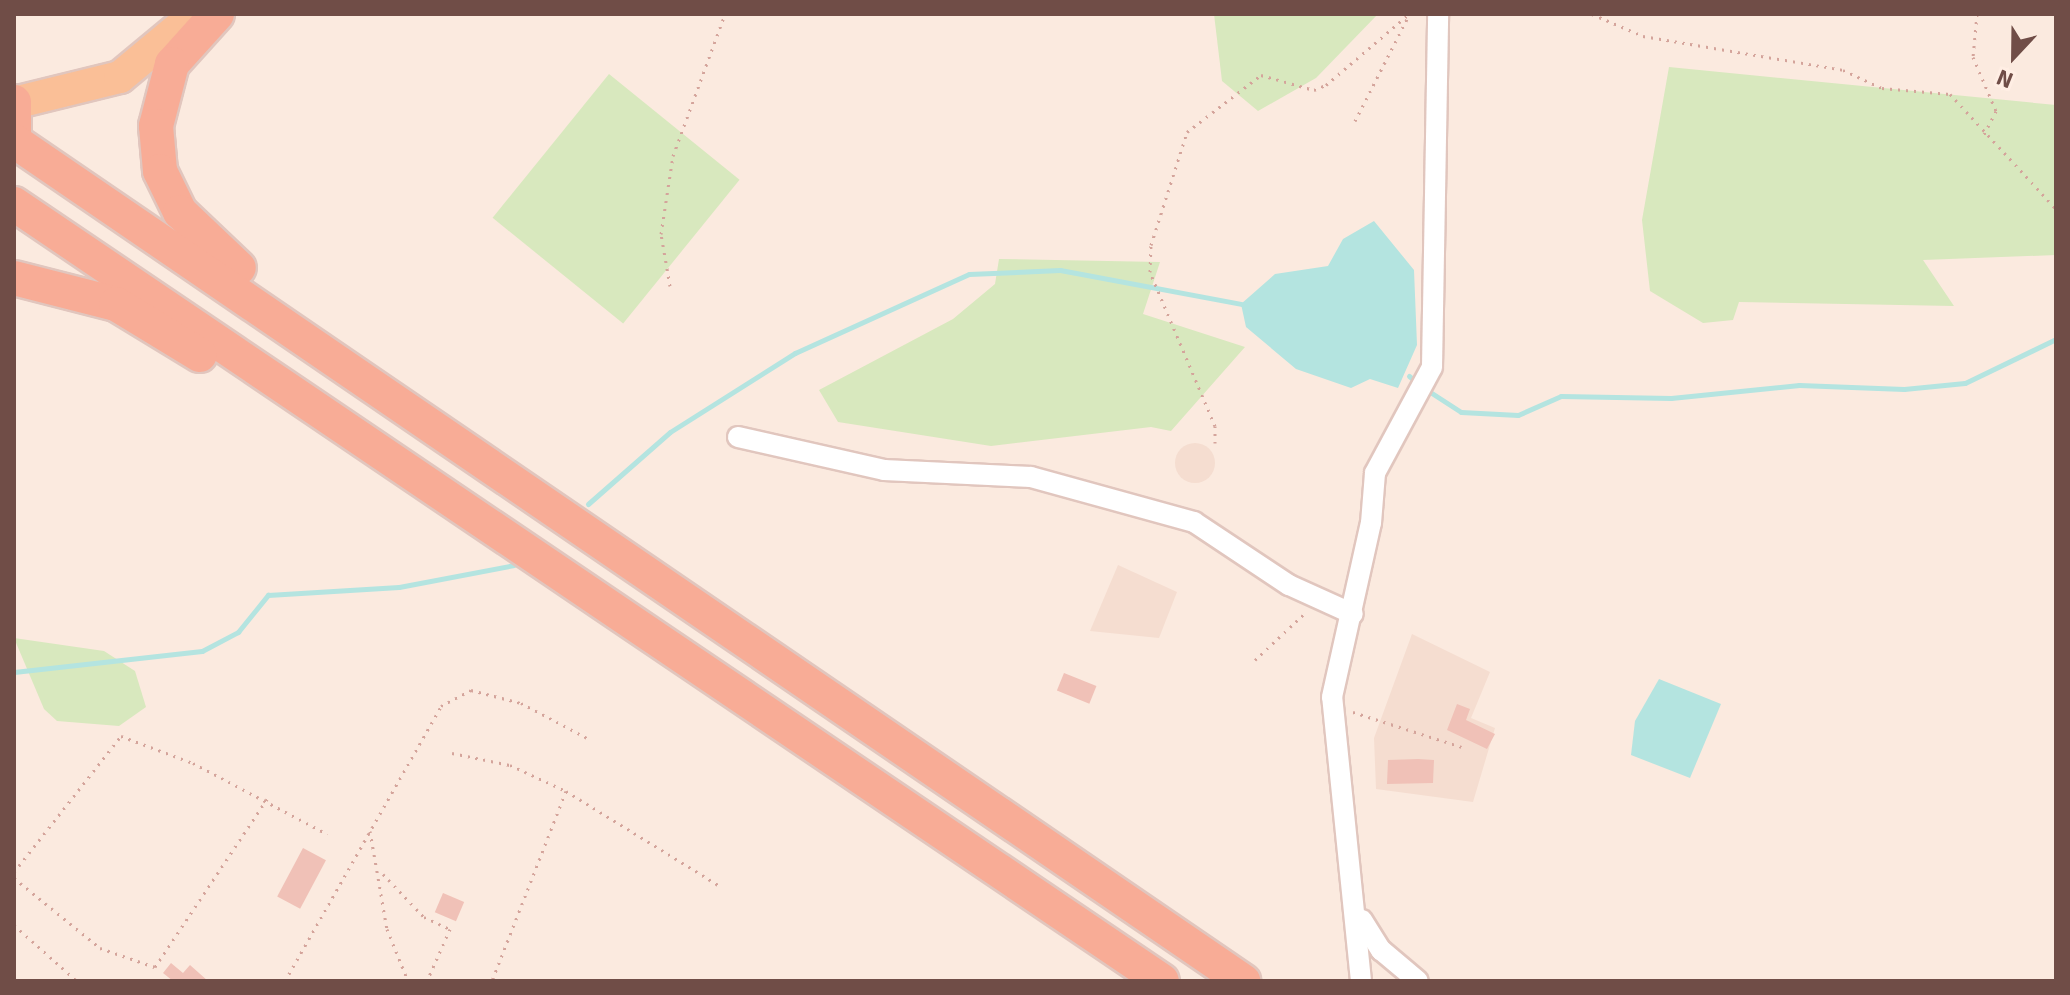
<!DOCTYPE html>
<html>
<head>
<meta charset="utf-8">
<style>
  body { margin:0 }
  #map { position:relative; width:2070px; height:995px; overflow:hidden; background:#fbeadf; font-family:Signika,sans-serif }
  div>[style] { position:absolute }
  [style*='--x'] { left:calc(var(--x)*1px); top:calc(var(--y)*1px); width:calc(var(--w)*1px); rotate:calc(var(--a)*1deg) }
  .residential>* { inset:0; background:#f5ddd0 }
  .round { border-radius:50% }
  .green>* { inset:0; background:#d8e8be; transform-origin:0 0 }
  .water>* { inset:0; background:#b4e4e0 }
  .stream>* { height:5px; margin:-2.5px; padding:0 2.5px; transform-origin:2.5px; border-radius:2.5px; background:#b4e4e0 }
  .building>* { inset:0; background:#f0c1b7; transform-origin:0 0 }
  .path>* { height:3px; margin-top:-1.5px; transform-origin:0; background:repeating-linear-gradient(90deg,#d4a49b 0 2px,transparent 0 8px) }
  .roads { filter:drop-shadow(2px 0 #e1c6be) drop-shadow(-2px 0 #e1c6be) drop-shadow(0 2px #e1c6be) drop-shadow(0 -2px #e1c6be) }
  .minor>* { height:20px; margin:-10px; padding:0 10px; transform-origin:10px; border-radius:10px; background:#fff }
  .primary>* { height:32px; margin:-16px; padding:0 16px; transform-origin:16px; border-radius:16px; background:#fabf97 }
  .trunk>* { height:34px; margin:-17px; padding:0 17px; transform-origin:17px; border-radius:17px; background:#f8ac96 }
  span { translate:-50% -50%; white-space:nowrap; text-align:center; line-height:1.15; -webkit-text-stroke:6px #ffeee4; paint-order:stroke }
  .frame { position:absolute; inset:0; border:16px solid #704d47; pointer-events:none }
  .north { position:absolute; left:1974px; top:16px; width:80px; height:80px; -webkit-text-stroke:6px #ffeee4; paint-order:stroke; rotate:202deg; font-size:22px; font-weight:700; line-height:32px; text-align:center; color:#704d47 }
  .north::after { content:''; display:block; margin:auto; width:28px; height:36px; background:#704d47; clip-path:polygon(50% 0,100% 100%,50% 72%,0 100%) }
</style>
</head>
<body>
<div id="map">
  <div class="residential">
    <i class="round" style="left:1175px;top:443px;width:40px;height:40px"></i>
    <i style="clip-path:polygon(1118px 565px,1177px 592px,1159px 638px,1090px 631px)"></i>
    <i style="clip-path:polygon(1412px 634px,1490px 672px,1471px 718px,1495px 728px,1473px 802px,1376px 789px,1374px 738px)"></i>
  </div>
  <div class="green">
    <i style="clip-path:polygon(1214px 14px,1378px 14px,1316px 78px,1258px 111px,1222px 81px)"></i>
    <i style="clip-path:polygon(1669px 67px,2056px 105px,2056px 255px,1923px 260px,1954px 306px,1739px 302px,1733px 320px,1703px 323px,1650px 291px,1642px 220px)"></i>
    <i style="left:609px;top:74px;width:168px;height:185px;rotate:39deg"></i>
    <i style="clip-path:polygon(999px 259px,1160px 262px,1143px 314px,1245px 347px,1171px 431px,1151px 427px,991px 446px,838px 422px,819px 390px,953px 319px,995px 284px)"></i>
    <i style="clip-path:polygon(14px 638px,104px 651px,135px 671px,146px 707px,119px 726px,57px 721px,44px 709px)"></i>
  </div>
  <div class="water">
    <i style="clip-path:polygon(1374px 221px,1414px 270px,1417px 345px,1398px 388px,1370px 379px,1351px 388px,1296px 369px,1246px 327px,1241px 304px,1275px 274px,1328px 266px,1343px 239px)"></i>
    <i style="clip-path:polygon(1659px 679px,1721px 704px,1690px 778px,1631px 755px,1635px 721px)"></i>
  </div>
  <div class="stream">
    <i style="--x:1409;--y:376;--w:13;--a:39"></i>
    <i style="--x:1427;--y:390;--w:40;--a:32.9"></i>
    <i style="--x:1461;--y:412;--w:57;--a:3"></i>
    <i style="--x:1518;--y:415;--w:47;--a:-23.8"></i>
    <i style="--x:1561;--y:396;--w:110;--a:1"></i>
    <i style="--x:1671;--y:398;--w:129;--a:-5.8"></i>
    <i style="--x:1799;--y:385;--w:105;--a:2.2"></i>
    <i style="--x:1904;--y:389;--w:61;--a:-5.6"></i>
    <i style="--x:1965;--y:383;--w:101;--a:-25.8"></i>
    <i style="--x:588;--y:504;--w:109;--a:-41.3"></i>
    <i style="--x:670;--y:432;--w:148;--a:-32.3"></i>
    <i style="--x:795;--y:353;--w:191;--a:-24.4"></i>
    <i style="--x:969;--y:274;--w:91;--a:-2.5"></i>
    <i style="--x:1060;--y:270;--w:184;--a:10.6"></i>
    <i style="--x:14;--y:672;--w:189;--a:-6.4"></i>
    <i style="--x:202;--y:651;--w:41;--a:-27.8"></i>
    <i style="--x:238;--y:632;--w:48;--a:-51"></i>
    <i style="--x:268;--y:595;--w:131;--a:-3.5"></i>
    <i style="--x:399;--y:587;--w:117;--a:-10.8"></i>
  </div>
  <div class="building">
    <i style="left:1064px;top:673px;width:35px;height:19px;rotate:22deg"></i>
    <i style="clip-path:polygon(1457px 704px,1470px 709px,1466px 720px,1495px 734px,1487px 749px,1447px 730px)"></i>
    <i style="clip-path:polygon(1418px 759px,1434px 760px,1433px 783px,1387px 784px,1388px 760px)"></i>
    <i style="left:303px;top:848px;width:26px;height:55px;rotate:28deg"></i>
    <i style="left:443px;top:893px;width:23px;height:21px;rotate:23deg"></i>
    <i style="clip-path:polygon(171px 963px,183px 973px,190px 965px,208px 981px,173px 981px,163px 973px)"></i>
  </div>
  <div class="path">
    <i style="--x:1592;--y:14;--w:56;--a:23.3"></i>
    <i style="--x:1643;--y:36;--w:203;--a:9.6"></i>
    <i style="--x:1843;--y:70;--w:43;--a:24.8"></i>
    <i style="--x:1882;--y:88;--w:68;--a:5"></i>
    <i style="--x:1950;--y:94;--w:156;--a:47.3"></i>
    <i style="--x:1977;--y:14;--w:43;--a:95.3"></i>
    <i style="--x:1973;--y:57;--w:59;--a:66.9"></i>
    <i style="--x:1996;--y:111;--w:29;--a:117"></i>
    <i style="--x:1355;--y:121;--w:117;--a:-63"></i>
    <i style="--x:670;--y:286;--w:53;--a:-99.8"></i>
    <i style="--x:661;--y:234;--w:79;--a:-81.3"></i>
    <i style="--x:673;--y:156;--w:151;--a:-69.9"></i>
    <i style="--x:1215;--y:443;--w:17;--a:-90"></i>
    <i style="--x:1215;--y:426;--w:167;--a:-112.9"></i>
    <i style="--x:1150;--y:272;--w:27;--a:-88"></i>
    <i style="--x:1151;--y:245;--w:119;--a:-72.3"></i>
    <i style="--x:1187;--y:132;--w:93;--a:-37.6"></i>
    <i style="--x:1261;--y:75;--w:55;--a:15.8"></i>
    <i style="--x:1314;--y:90;--w:13;--a:-23"></i>
    <i style="--x:1326;--y:85;--w:109;--a:-40.5"></i>
    <i style="--x:1255;--y:660;--w:69;--a:-43.2"></i>
    <i style="--x:1353;--y:712;--w:114;--a:17.8"></i>
    <i style="--x:452;--y:753;--w:59;--a:11.7"></i>
    <i style="--x:510;--y:765;--w:62;--a:24.9"></i>
    <i style="--x:566;--y:791;--w:204;--a:111.3"></i>
    <i style="--x:566;--y:791;--w:181;--a:31.7"></i>
    <i style="--x:370;--y:831;--w:99;--a:80.2"></i>
    <i style="--x:387;--y:929;--w:56;--a:68"></i>
    <i style="--x:14;--y:872;--w:173;--a:-51.8"></i>
    <i style="--x:121;--y:736;--w:77;--a:20.6"></i>
    <i style="--x:193;--y:763;--w:152;--a:27.9"></i>
    <i style="--x:383;--y:874;--w:59;--a:46.4"></i>
    <i style="--x:424;--y:917;--w:29;--a:25"></i>
    <i style="--x:450;--y:929;--w:57;--a:113.9"></i>
    <i style="--x:14;--y:878;--w:111;--a:39.1"></i>
    <i style="--x:100;--y:948;--w:58;--a:19.1"></i>
    <i style="--x:155;--y:967;--w:202;--a:-56.3"></i>
    <i style="--x:14;--y:925;--w:84;--a:41.6"></i>
    <i style="--x:285;--y:981;--w:316;--a:-60.4"></i>
    <i style="--x:441;--y:706;--w:34;--a:-28"></i>
    <i style="--x:471;--y:690;--w:52;--a:14.6"></i>
    <i style="--x:521;--y:703;--w:79;--a:27.9"></i>
  </div>
  <div class="roads">
    <div class="minor">
      <i style="--x:738;--y:437;--w:150;--a:12.7"></i>
      <i style="--x:884;--y:470;--w:147;--a:2.7"></i>
      <i style="--x:1031;--y:477;--w:169;--a:15.4"></i>
      <i style="--x:1194;--y:522;--w:114;--a:33.6"></i>
      <i style="--x:1289;--y:585;--w:70;--a:24.4"></i>
      <i style="--x:1362;--y:920;--w:36;--a:58"></i>
      <i style="--x:1381;--y:950;--w:48;--a:40"></i>
      <i style="--x:1361;--y:981;--w:285;--a:-95.8"></i>
      <i style="--x:1332;--y:697;--w:178;--a:-77.4"></i>
      <i style="--x:1371;--y:523;--w:50;--a:-85.4"></i>
      <i style="--x:1375;--y:473;--w:120;--a:-61.7"></i>
      <i style="--x:1432;--y:367;--w:353;--a:-89"></i>
    </div>
    <div class="primary">
      <i style="--x:14;--y:103;--w:109;--a:-13.8"></i>
      <i style="--x:120;--y:77;--w:99;--a:-39.7"></i>
    </div>
    <div class="trunk">
      <i style="--x:217;--y:14;--w:67;--a:132"></i>
      <i style="--x:172;--y:64;--w:64;--a:104.5"></i>
      <i style="--x:156;--y:126;--w:45;--a:84.9"></i>
      <i style="--x:160;--y:171;--w:46;--a:64"></i>
      <i style="--x:180;--y:212;--w:81;--a:43.5"></i>
      <i style="--x:14;--y:102;--w:40;--a:90"></i>
      <i style="--x:14;--y:141;--w:1489;--a:34.35"></i>
      <i style="--x:14;--y:204;--w:1386;--a:34.09"></i>
      <i style="--x:14;--y:278;--w:105;--a:14.3"></i>
      <i style="--x:116;--y:304;--w:98;--a:31.3"></i>
    </div>
  </div>
  <div class="frame"></div>
  <div class="north">N</div>
</div>
</body>
</html>
